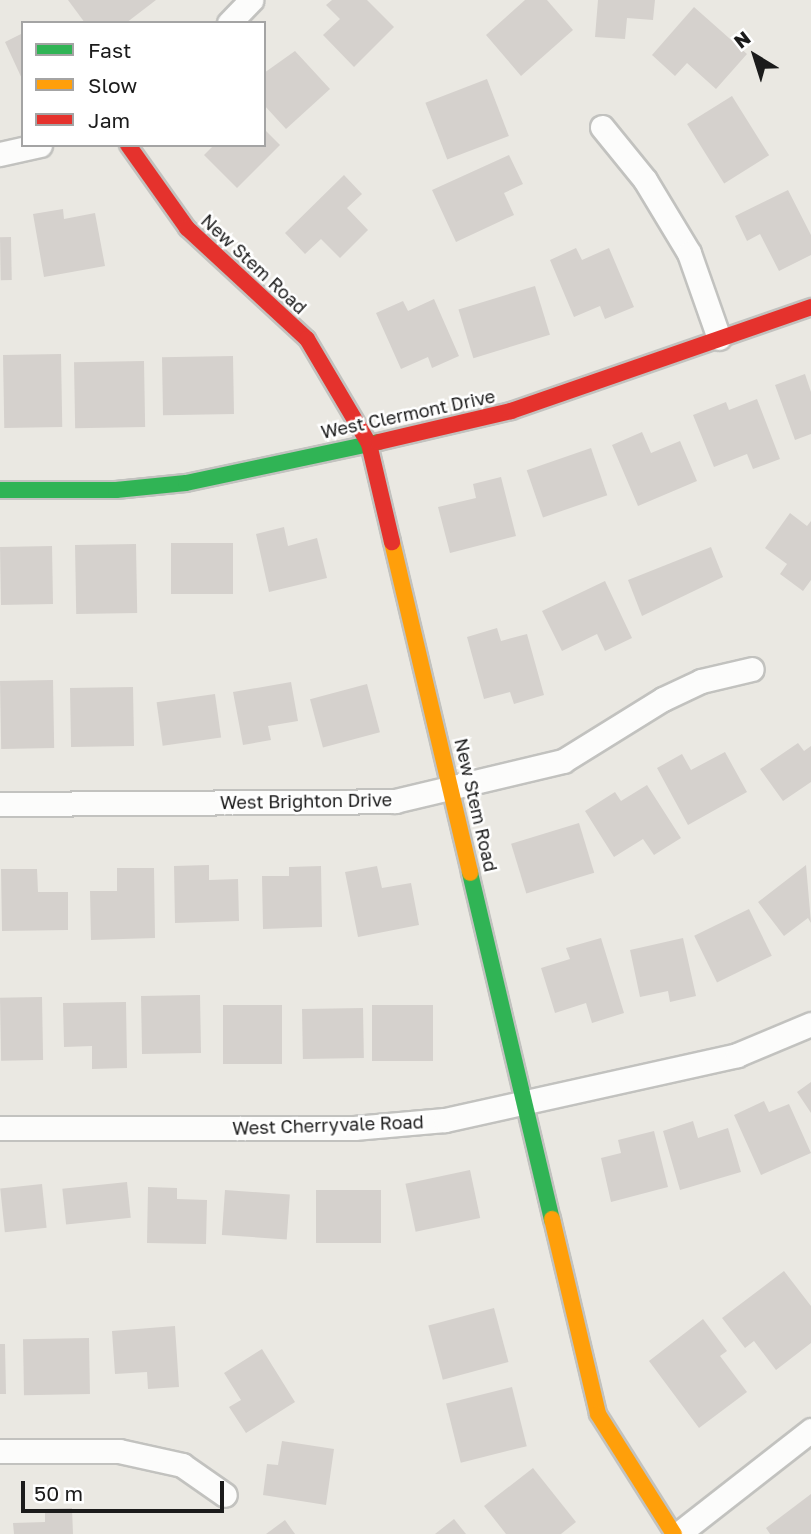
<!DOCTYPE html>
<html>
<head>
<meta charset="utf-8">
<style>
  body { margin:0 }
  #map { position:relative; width:811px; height:1534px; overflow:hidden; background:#eae8e2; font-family:"Golos Text",sans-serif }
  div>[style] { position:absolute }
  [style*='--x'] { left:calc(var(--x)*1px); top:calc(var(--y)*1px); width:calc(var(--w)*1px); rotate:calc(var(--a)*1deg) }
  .building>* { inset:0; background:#d5d1cd; transform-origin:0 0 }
  .roads { filter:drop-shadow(2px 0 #c2c2bf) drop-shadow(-2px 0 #c2c2bf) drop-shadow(0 2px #c2c2bf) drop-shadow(0 -2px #c2c2bf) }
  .street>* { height:23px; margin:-11.5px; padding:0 11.5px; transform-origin:11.5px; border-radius:11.5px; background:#fcfcfb }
  .fast>* { height:16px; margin:-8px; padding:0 8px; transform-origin:8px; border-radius:8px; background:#30b455 }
  .slow>* { height:16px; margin:-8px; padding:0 8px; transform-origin:8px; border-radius:8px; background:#ff9f0a }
  .jam>* { height:16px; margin:-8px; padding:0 8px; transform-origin:8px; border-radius:8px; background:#e5322d }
  span { translate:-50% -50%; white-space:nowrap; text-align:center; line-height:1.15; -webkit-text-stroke:5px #fff; paint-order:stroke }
  .street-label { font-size:18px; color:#1b1b1b }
  .legend { position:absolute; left:21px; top:21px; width:245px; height:126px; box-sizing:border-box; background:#fff; border:2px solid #a4a4a4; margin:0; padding:9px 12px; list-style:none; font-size:21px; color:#1b1b1b }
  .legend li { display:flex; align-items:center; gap:14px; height:35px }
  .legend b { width:35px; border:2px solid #a4a4a4 }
  .north { position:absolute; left:720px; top:21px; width:70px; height:70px; -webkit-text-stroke:5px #fff; paint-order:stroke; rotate:322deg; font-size:19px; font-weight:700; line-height:28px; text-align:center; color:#1b1b1b }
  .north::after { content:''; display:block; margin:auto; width:24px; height:32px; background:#1b1b1b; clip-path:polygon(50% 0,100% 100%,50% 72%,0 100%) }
  .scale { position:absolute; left:21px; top:1481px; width:203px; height:32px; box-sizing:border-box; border:4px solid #1b1b1b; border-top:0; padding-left:9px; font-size:21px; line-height:24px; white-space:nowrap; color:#1b1b1b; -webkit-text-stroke:5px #fff; paint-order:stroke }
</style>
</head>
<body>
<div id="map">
  <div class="building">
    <i style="clip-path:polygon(68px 0,156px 0,126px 23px,85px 23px)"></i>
    <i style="clip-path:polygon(332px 0,367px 0,394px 27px,354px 67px,323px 35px,340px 19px,326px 5px)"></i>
    <i style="clip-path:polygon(525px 0,547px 0,573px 30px,521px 76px,486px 35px)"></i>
    <i style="clip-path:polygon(598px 0,655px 0,653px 20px,627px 18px,625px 39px,595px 37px)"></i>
    <i style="clip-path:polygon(694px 7px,747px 54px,716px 89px,687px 63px,675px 76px,652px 55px)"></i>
    <i style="clip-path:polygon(23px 33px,23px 81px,5px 42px)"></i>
    <i style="clip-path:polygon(295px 51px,330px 89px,286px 129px,264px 105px,264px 73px)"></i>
    <i style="left:487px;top:79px;width:61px;height:66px;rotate:69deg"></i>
    <i style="left:732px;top:96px;width:70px;height:53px;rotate:58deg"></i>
    <i style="clip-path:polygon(264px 129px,280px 145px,237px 188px,204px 155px,214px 145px,264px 145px)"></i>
    <i style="clip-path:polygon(509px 155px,523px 184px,504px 193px,514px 215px,456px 242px,432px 190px)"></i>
    <i style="clip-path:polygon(344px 175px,362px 194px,347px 208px,368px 230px,340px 258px,321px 239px,305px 254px,285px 233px)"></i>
    <i style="clip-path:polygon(788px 190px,811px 235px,811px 255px,779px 271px,760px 234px,747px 241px,735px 216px)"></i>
    <i style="clip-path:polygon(63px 209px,64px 219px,95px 213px,105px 266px,44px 277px,33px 214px)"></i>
    <i style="left:11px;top:237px;width:43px;height:11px;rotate:89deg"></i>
    <i style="clip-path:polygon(576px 248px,582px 260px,609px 248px,634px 307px,605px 319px,600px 306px,574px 317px,550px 260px)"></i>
    <i style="left:535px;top:286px;width:51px;height:80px;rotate:73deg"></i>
    <i style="clip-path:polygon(434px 299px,459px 356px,432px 368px,428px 357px,401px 369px,376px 313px,403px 301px,408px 311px)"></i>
    <i style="left:61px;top:354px;width:73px;height:58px;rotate:89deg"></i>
    <i style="left:233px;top:356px;width:58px;height:71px;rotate:89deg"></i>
    <i style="left:144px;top:361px;width:66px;height:70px;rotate:89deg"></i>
    <i style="clip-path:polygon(805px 374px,811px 392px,811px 434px,795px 440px,775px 385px)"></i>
    <i style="clip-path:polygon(757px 399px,780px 459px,753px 469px,747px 454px,714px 467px,693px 415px,726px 402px,729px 410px)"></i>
    <i style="clip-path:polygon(642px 432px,651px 453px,680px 441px,697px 481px,638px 506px,612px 445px)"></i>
    <i style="left:591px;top:448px;width:50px;height:68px;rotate:71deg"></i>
    <i style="clip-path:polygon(501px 477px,516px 536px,450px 553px,438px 507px,476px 498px,473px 484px)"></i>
    <i style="clip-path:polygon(790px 513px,807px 526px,811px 521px,811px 580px,803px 591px,780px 574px,787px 564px,765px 548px)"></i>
    <i style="clip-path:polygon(284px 527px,288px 546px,317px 538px,327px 578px,269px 592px,256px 534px)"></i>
    <i style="left:233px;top:543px;width:51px;height:62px;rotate:90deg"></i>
    <i style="left:136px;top:544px;width:69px;height:61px;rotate:89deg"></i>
    <i style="left:52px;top:546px;width:58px;height:52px;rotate:89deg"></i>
    <i style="clip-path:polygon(711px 547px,723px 577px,642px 616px,628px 580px)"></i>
    <i style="clip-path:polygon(605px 581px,632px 638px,605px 651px,597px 634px,562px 651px,542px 611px)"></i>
    <i style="clip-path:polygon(497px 628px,501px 641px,527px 634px,544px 695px,514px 704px,510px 692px,484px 699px,467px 637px)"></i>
    <i style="left:53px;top:680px;width:68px;height:53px;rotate:89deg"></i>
    <i style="clip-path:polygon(291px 682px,298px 721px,268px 726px,271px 740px,243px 745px,233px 692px)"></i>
    <i style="left:367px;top:684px;width:50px;height:59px;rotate:75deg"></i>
    <i style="left:133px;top:687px;width:59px;height:63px;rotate:89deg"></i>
    <i style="left:215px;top:694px;width:44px;height:59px;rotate:82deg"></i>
    <i style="clip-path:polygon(798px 743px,804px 751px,811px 746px,811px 782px,783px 801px,760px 769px)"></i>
    <i style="clip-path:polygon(725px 752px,747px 792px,688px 825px,657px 768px,682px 754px,691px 770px)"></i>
    <i style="clip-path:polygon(647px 785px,681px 838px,654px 855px,643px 839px,614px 857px,585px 811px,615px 792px,621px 801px)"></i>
    <i style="left:579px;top:823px;width:52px;height:71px;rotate:73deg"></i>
    <i style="clip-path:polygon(209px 865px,209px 880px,238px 879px,239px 921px,175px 923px,174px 866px)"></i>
    <i style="clip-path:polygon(806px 865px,811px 923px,808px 918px,784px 936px,758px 902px)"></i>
    <i style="clip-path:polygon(321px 866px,322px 927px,263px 929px,262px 876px,289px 876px,289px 867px)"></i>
    <i style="clip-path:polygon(377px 866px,382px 888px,411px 883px,419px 925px,358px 937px,345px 872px)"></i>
    <i style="clip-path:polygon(117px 868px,154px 868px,155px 938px,91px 940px,90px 891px,117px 891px)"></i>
    <i style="clip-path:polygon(1px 869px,37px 869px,38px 892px,68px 892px,68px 930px,2px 931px)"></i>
    <i style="left:749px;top:909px;width:52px;height:61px;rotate:64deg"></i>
    <i style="clip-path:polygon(601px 938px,624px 1013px,592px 1023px,586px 1003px,555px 1013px,541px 968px,570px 959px,566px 948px)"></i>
    <i style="clip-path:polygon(683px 938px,696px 996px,670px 1002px,668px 991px,640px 997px,630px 950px)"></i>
    <i style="left:200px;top:995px;width:58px;height:59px;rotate:89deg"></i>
    <i style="left:42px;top:997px;width:63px;height:42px;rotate:89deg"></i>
    <i style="clip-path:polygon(126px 1002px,127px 1068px,92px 1069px,92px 1046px,64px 1047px,63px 1003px)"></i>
    <i style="left:282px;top:1005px;width:59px;height:59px;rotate:90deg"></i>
    <i style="left:433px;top:1005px;width:56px;height:61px;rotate:90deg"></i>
    <i style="left:363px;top:1008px;width:50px;height:61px;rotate:89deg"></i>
    <i style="clip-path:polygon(811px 1082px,811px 1113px,797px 1092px)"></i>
    <i style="clip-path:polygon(764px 1101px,769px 1112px,789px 1104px,811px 1153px,761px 1175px,734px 1115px)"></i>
    <i style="clip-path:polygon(693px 1121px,698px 1138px,728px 1128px,741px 1172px,680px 1190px,663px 1131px)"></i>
    <i style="clip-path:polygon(654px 1131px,668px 1187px,611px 1202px,601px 1158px,621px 1153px,618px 1140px)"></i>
    <i style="left:470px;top:1170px;width:49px;height:66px;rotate:78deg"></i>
    <i style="left:127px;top:1182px;width:36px;height:65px;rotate:84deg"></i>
    <i style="left:42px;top:1184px;width:44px;height:42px;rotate:84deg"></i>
    <i style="clip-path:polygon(148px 1187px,177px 1188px,177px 1199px,207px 1200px,206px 1244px,147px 1243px)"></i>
    <i style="left:225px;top:1190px;width:65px;height:45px;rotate:4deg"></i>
    <i style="left:316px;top:1190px;width:65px;height:53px"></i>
    <i style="clip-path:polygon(784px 1271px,811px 1306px,811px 1343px,776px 1370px,754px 1341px,745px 1348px,722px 1318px)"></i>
    <i style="left:494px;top:1308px;width:56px;height:68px;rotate:75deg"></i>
    <i style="clip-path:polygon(703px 1319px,727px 1351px,720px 1356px,747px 1392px,699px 1428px,649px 1361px)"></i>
    <i style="clip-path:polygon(175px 1326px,179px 1387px,148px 1389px,147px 1372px,115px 1374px,112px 1331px)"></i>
    <i style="left:89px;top:1338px;width:56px;height:66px;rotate:89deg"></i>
    <i style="clip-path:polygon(0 1344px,5px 1344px,6px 1394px,0 1394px)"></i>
    <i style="clip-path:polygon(262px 1349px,295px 1402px,246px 1433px,229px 1407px,241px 1400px,224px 1373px)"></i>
    <i style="left:512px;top:1387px;width:61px;height:68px;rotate:76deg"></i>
    <i style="clip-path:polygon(282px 1441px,334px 1449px,326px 1505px,263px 1495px,267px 1464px,278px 1465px)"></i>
    <i style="clip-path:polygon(533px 1468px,576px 1522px,561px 1534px,506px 1534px,484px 1506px)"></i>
    <i style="clip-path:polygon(811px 1494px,811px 1534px,770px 1534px,766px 1528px)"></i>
    <i style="clip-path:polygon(72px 1508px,73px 1534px,14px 1534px,13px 1523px,45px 1522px,45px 1509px)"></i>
    <i style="clip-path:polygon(454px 1519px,466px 1534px,435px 1534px)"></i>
    <i style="clip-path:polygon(285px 1520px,295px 1534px,266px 1534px)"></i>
  </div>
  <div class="roads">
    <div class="street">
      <i style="--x:229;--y:23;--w:32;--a:-46"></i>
      <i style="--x:602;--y:127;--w:68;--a:50.9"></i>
      <i style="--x:645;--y:180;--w:85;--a:58.9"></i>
      <i style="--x:689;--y:253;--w:90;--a:70.6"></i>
      <i style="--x:0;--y:154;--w:41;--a:-12.7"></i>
      <i style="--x:0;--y:804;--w:395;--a:-0.4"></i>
      <i style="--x:395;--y:801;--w:173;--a:-13.4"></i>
      <i style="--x:563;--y:761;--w:118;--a:-31.8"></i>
      <i style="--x:663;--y:699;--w:42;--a:-25.3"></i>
      <i style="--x:701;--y:681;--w:52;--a:-13.2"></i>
      <i style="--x:0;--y:1128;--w:354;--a:0"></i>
      <i style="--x:354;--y:1128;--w:91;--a:-5"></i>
      <i style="--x:445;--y:1120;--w:299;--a:-12.5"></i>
      <i style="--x:737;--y:1055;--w:80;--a:-22.7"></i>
      <i style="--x:0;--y:1451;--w:119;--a:0"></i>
      <i style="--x:119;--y:1451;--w:65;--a:12.5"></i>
      <i style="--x:182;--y:1465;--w:52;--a:34.9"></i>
      <i style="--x:678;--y:1534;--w:169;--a:-38"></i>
    </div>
    <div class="fast">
      <i style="--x:0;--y:490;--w:116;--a:0"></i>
      <i style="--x:116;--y:490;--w:70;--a:-5.7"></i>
      <i style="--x:186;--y:483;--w:197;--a:-12"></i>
      <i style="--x:470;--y:873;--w:356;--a:76.7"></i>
    </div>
    <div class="slow">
      <i style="--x:392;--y:542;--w:340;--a:76.7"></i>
      <i style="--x:552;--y:1219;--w:200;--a:76.7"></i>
      <i style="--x:598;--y:1414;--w:142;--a:57.7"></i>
    </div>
    <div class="jam">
      <i style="--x:128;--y:145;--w:102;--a:54.6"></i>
      <i style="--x:187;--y:228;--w:163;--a:42.8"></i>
      <i style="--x:307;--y:339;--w:122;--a:59.4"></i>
      <i style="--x:369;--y:444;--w:101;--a:76.8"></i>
      <i style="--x:379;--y:442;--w:136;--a:-13.2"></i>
      <i style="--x:511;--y:411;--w:318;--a:-19.1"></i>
    </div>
  </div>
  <div class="street-label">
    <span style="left:254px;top:264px;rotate:43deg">New Stem Road</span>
    <span style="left:408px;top:414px;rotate:-12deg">West Clermont Drive</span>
    <span style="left:306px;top:801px;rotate:-1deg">West Brighton Drive</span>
    <span style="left:476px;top:805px;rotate:77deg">New Stem Road</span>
    <span style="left:328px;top:1125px;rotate:-2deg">West Cherryvale Road</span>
  </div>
  <ul class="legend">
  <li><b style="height:9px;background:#30b455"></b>Fast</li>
  <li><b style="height:9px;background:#ff9f0a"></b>Slow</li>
  <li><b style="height:9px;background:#e5322d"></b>Jam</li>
  </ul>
  <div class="north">N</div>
  <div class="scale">50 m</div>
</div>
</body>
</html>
